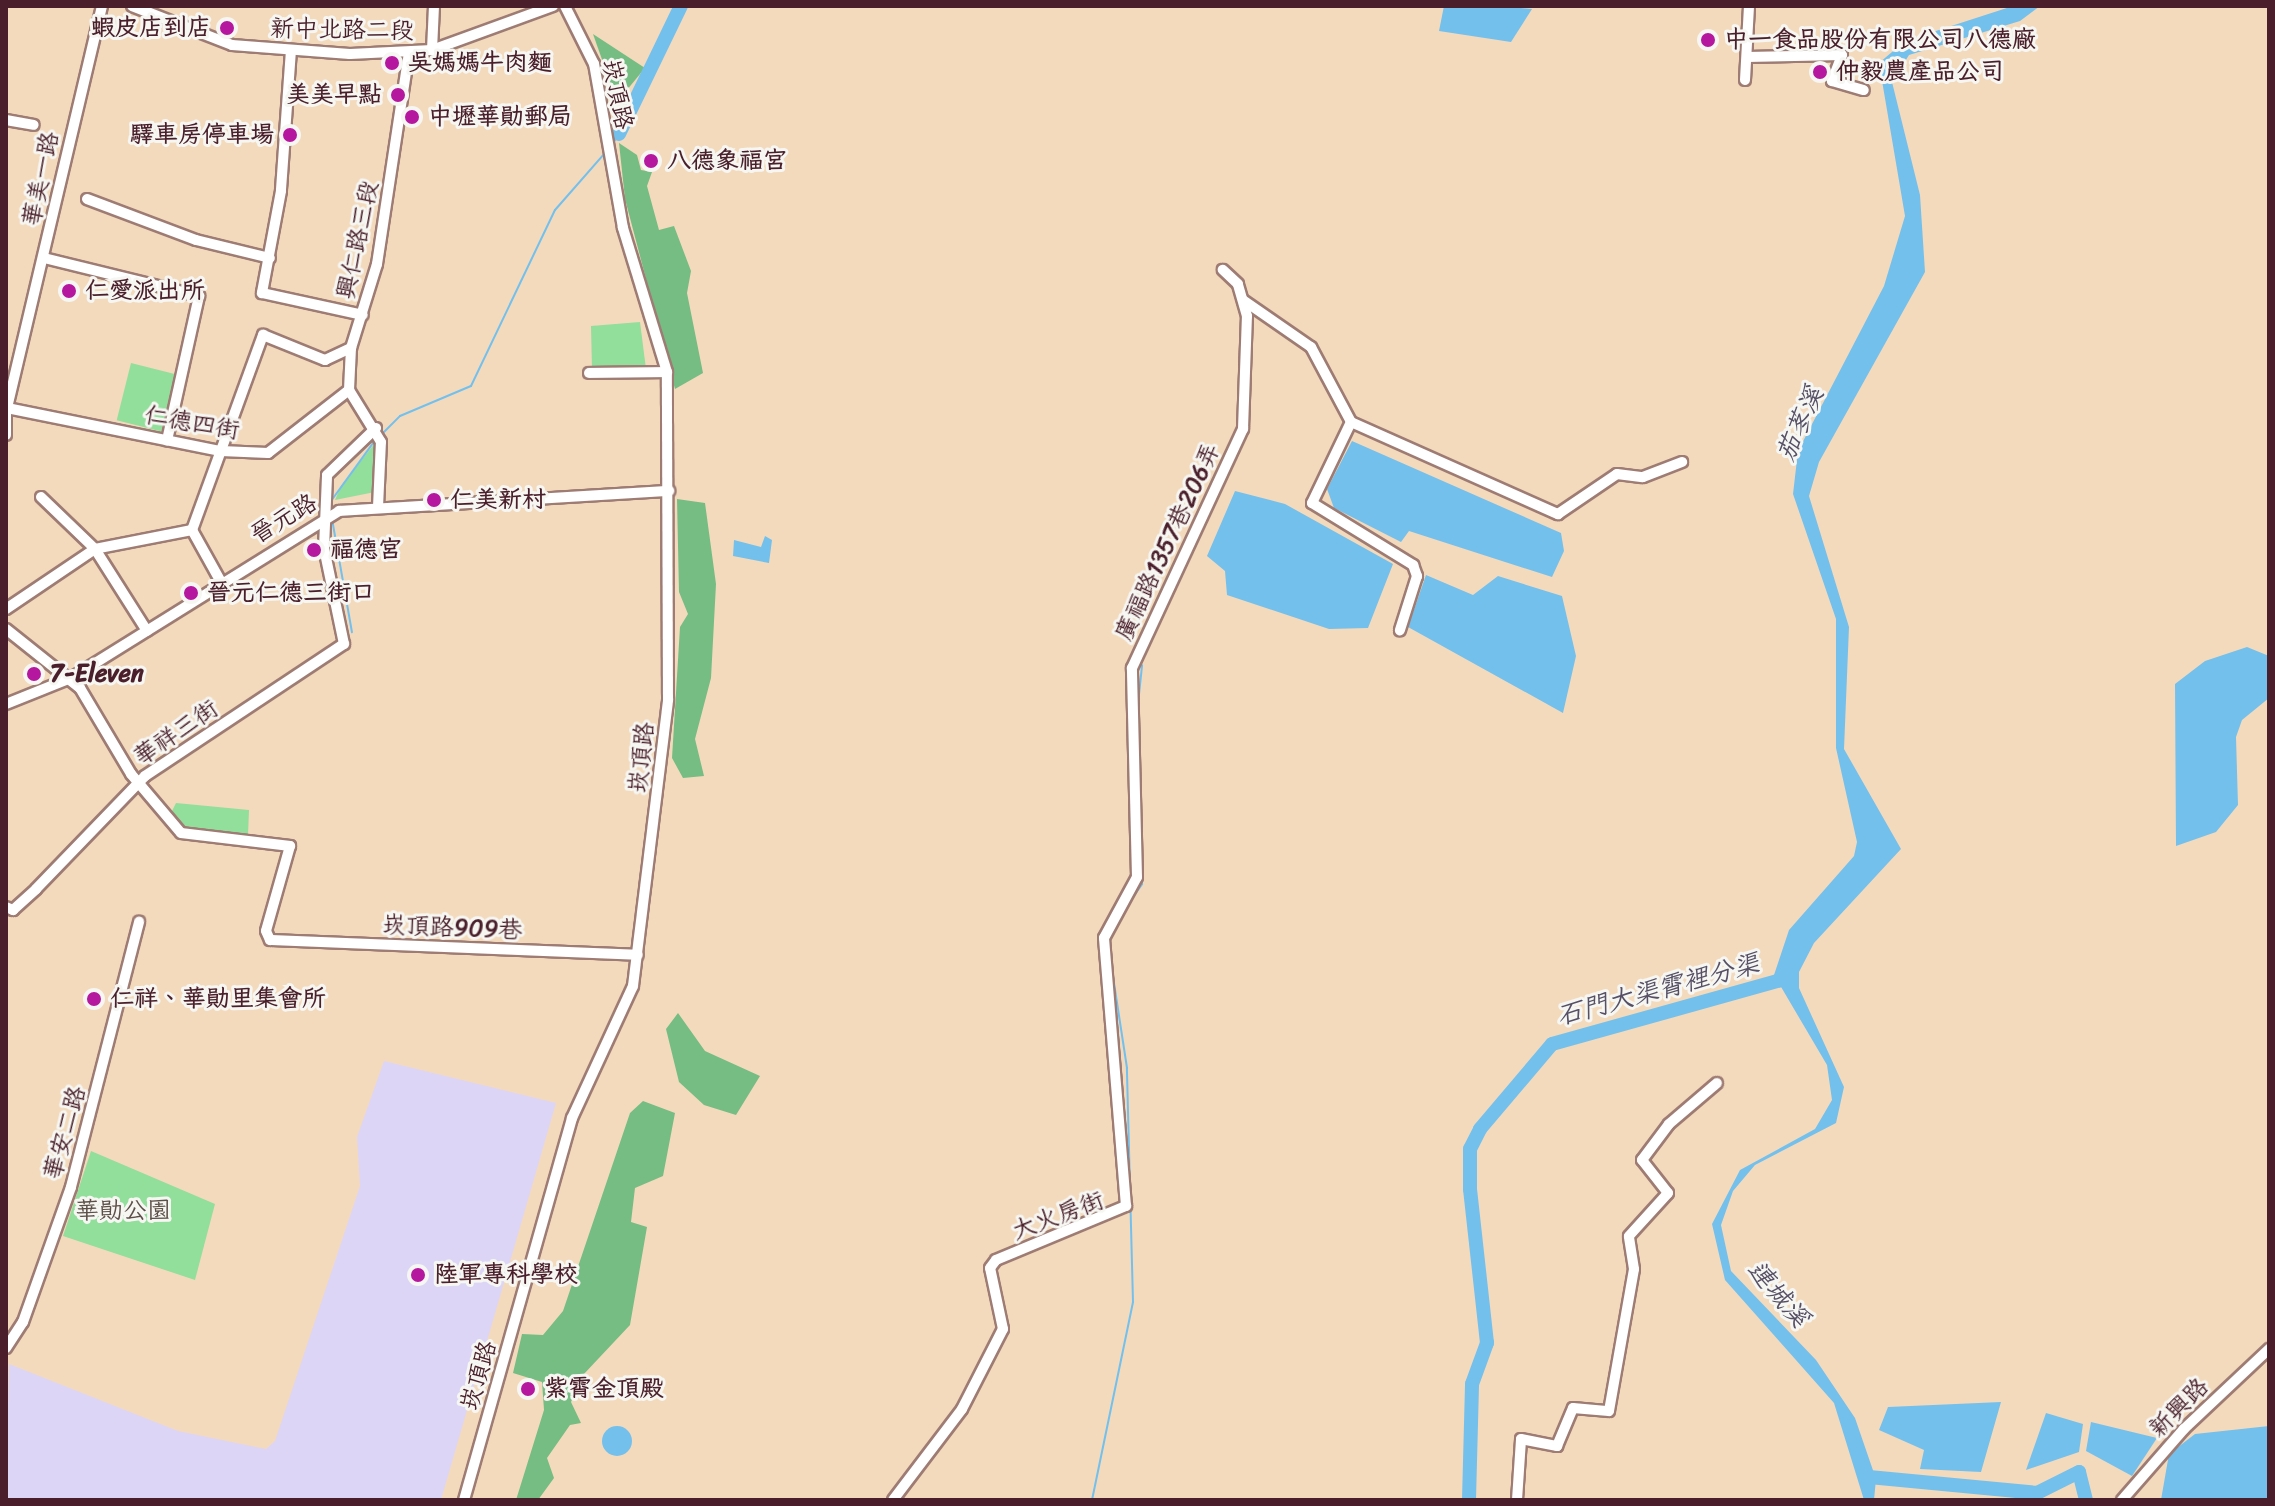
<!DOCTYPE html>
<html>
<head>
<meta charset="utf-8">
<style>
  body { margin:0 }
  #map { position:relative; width:2275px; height:1506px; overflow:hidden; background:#f3dabc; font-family:Sriracha,"LXGW WenKai TC",sans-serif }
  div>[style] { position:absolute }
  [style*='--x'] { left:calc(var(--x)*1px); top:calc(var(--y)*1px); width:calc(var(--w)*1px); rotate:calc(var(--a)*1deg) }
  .built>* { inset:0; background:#ddd5f6 }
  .green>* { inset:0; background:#92de9b; transform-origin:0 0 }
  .forest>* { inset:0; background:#75bd83 }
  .water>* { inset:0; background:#73c0ed }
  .round { border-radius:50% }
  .stream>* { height:2px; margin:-1px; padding:0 1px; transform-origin:1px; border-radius:1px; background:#73c0ed }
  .river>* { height:14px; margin:-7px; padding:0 7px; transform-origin:7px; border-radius:7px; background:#73c0ed }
  .roads { filter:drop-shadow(2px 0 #9e7c74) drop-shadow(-2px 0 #9e7c74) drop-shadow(0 2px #9e7c74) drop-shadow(0 -2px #9e7c74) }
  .minor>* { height:10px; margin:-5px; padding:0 5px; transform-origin:5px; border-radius:5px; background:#fff }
  .dots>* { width:22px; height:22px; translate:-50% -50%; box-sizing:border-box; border:4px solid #f6f6f2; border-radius:50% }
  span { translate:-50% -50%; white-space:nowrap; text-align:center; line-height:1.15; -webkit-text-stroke:6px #f6f6f2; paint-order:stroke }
  .poi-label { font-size:24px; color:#4a1f2b; font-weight:700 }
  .right { translate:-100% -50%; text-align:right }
  .left { translate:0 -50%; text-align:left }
  .street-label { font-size:24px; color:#4a1f2b }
  .park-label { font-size:24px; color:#5c4f47 }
  .water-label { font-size:26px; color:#564f65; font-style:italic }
  .frame { position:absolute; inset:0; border:8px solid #4a1f2b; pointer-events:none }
</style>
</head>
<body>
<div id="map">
  <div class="built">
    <i style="clip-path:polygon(384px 1061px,556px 1103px,441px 1500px,6px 1500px,9px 1364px,178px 1431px,266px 1449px,275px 1441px,360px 1186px,357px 1137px)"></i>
  </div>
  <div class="green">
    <i style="clip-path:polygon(640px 322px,646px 369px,592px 370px,591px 326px)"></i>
    <i style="left:131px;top:363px;width:46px;height:59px;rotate:14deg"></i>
    <i style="clip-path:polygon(375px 443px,375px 492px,335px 500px,341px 486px)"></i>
    <i style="clip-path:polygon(176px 803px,249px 810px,248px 836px,186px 831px,170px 815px)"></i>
    <i style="clip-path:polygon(91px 1151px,215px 1204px,195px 1280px,63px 1236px)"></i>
  </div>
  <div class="forest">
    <i style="clip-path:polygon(593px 34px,645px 68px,617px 102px)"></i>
    <i style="clip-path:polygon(619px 143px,637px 155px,641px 170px,652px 172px,647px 186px,659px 230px,674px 226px,691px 271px,687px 293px,703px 373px,675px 389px,625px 199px)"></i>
    <i style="clip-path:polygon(677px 499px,705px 503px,716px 584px,711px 678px,695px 739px,704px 776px,683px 778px,672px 758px,680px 627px,688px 614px,679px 592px)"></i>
    <i style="clip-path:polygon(678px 1013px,705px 1051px,760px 1076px,736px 1115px,704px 1105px,679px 1082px,666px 1029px)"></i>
    <i style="clip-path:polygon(643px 1101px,675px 1113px,663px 1176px,635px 1188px,631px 1222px,647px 1227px,630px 1325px,583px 1375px,571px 1402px,581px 1423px,570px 1425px,547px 1458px,554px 1478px,538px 1500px,516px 1500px,544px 1410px,542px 1382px,513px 1373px,522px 1334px,543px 1335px,563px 1311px,630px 1113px)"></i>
  </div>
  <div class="water">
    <i style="clip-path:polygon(1444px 6px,1500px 6px,1532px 9px,1511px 42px,1439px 31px)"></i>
    <i style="clip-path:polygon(2013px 6px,2040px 6px,2020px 21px,1909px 55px,1892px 82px,1920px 195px,1925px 272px,1819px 462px,1809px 496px,1849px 627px,1844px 749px,1901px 849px,1814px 943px,1799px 972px,1799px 988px,1844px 1087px,1836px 1123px,1755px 1165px,1733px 1191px,1721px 1225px,1731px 1271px,1816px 1360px,1855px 1418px,1876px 1479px,1874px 1500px,1864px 1500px,1834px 1403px,1725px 1280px,1712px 1224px,1740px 1170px,1815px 1129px,1832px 1100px,1827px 1065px,1774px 975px,1789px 930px,1854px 856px,1857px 842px,1836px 748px,1836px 619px,1793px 494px,1798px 451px,1884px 286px,1905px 216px,1879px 63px,1905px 41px)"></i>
    <i style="clip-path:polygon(1352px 441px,1561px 533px,1564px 551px,1552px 577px,1409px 531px,1401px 542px,1334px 508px,1327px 489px)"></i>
    <i style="clip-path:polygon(1235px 491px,1285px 504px,1393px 564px,1368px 628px,1329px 629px,1227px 595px,1225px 571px,1207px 556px)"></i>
    <i style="clip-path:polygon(765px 536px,772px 540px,769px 563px,733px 556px,734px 540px,761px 547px)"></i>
    <i style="clip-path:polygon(1426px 575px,1473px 595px,1498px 576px,1562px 596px,1576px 656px,1563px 713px,1408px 627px)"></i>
    <i style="clip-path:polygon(2247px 647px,2269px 656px,2269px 698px,2242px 720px,2236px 737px,2238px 805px,2216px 832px,2176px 846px,2175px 684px,2205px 661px)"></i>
    <i style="clip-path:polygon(2001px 1402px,1981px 1472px,1920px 1469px,1924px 1450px,1879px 1430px,1888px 1407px)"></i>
    <i style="clip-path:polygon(2046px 1413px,2083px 1424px,2079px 1452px,2026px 1470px)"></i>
    <i style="clip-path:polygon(2091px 1422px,2157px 1438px,2132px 1476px,2086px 1451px)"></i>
    <i class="round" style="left:602px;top:1426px;width:30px;height:30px"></i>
    <i style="clip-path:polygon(2269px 1426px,2269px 1500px,2161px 1500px,2169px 1454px,2195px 1434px)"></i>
  </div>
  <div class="stream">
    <i style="--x:613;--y:143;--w:11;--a:-56"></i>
    <i style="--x:381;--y:435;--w:27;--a:-45"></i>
    <i style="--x:400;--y:416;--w:77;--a:-22.9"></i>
    <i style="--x:471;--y:386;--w:195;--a:-64.5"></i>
    <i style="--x:555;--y:210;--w:74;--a:-48.8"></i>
    <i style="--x:331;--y:501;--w:77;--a:-54"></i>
    <i style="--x:332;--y:519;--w:115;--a:80"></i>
    <i style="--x:1138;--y:704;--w:39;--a:-84"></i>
    <i style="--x:1126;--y:907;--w:28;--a:-55"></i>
    <i style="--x:1142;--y:884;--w:130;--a:-91.3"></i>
    <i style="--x:1092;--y:1500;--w:202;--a:-78.3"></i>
    <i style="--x:1133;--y:1302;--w:234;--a:-91.5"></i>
    <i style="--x:1127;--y:1068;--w:106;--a:-98.7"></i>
    <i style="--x:2085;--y:1500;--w:1;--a:0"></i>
  </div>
  <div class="river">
    <i style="--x:619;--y:134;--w:142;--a:-64.2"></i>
    <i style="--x:1869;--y:1477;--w:169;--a:5.4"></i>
    <i style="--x:2037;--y:1493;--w:47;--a:-26.6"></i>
    <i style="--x:2079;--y:1472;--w:29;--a:76"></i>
    <i style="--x:1469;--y:1500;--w:116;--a:-88.5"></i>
    <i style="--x:1472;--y:1384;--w:44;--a:-69.9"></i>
    <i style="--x:1487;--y:1343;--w:155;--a:-96.3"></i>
    <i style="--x:1470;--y:1189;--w:40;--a:-90"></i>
    <i style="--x:1470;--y:1149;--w:22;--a:-63"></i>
    <i style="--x:1480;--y:1129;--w:111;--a:-49.7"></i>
    <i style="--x:1552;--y:1044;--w:242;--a:-15.6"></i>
  </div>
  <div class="roads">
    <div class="minor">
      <i style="--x:102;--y:6;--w:413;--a:103.3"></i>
      <i style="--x:7;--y:408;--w:218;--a:11.4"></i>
      <i style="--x:221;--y:451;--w:47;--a:2.4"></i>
      <i style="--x:268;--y:453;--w:103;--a:-37.9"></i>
      <i style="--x:132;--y:6;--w:107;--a:21.3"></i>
      <i style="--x:232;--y:45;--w:118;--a:4.4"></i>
      <i style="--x:350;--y:54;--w:82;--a:-2.8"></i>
      <i style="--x:432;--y:50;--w:129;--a:-20"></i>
      <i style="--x:291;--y:50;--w:141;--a:94.1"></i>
      <i style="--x:281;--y:191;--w:104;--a:100.6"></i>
      <i style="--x:262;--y:293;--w:103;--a:12.3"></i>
      <i style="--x:432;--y:50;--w:44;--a:-87.4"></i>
      <i style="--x:1747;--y:57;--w:95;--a:-1.2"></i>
      <i style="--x:1842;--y:55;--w:28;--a:111"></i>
      <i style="--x:1832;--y:81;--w:33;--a:16"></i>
      <i style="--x:1745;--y:80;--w:74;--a:-86.9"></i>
      <i style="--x:6;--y:120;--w:28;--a:10"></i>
      <i style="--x:87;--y:199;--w:116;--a:20.6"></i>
      <i style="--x:196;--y:240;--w:76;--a:13.7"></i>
      <i style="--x:44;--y:258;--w:160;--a:13.8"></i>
      <i style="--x:199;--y:296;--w:148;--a:102.5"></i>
      <i style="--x:1243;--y:300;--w:83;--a:34.7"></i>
      <i style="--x:1311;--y:347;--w:85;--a:61.9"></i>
      <i style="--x:1351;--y:422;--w:227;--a:24"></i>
      <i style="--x:1558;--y:514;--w:71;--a:-34.1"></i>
      <i style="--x:1617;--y:474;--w:26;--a:7"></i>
      <i style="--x:1643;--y:477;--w:42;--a:-21"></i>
      <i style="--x:589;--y:373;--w:78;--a:-0.7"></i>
      <i style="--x:6;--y:412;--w:23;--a:90"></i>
      <i style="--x:1351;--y:422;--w:90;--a:115.7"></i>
      <i style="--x:1312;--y:503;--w:119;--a:31.5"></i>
      <i style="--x:1413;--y:565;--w:12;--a:70"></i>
      <i style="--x:1417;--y:576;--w:57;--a:107.5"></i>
      <i style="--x:41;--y:497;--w:75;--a:43.9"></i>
      <i style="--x:95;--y:549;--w:97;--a:57.6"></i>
      <i style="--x:378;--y:507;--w:65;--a:-87.4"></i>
      <i style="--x:381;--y:442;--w:61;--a:-121.6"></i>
      <i style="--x:349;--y:390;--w:42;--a:-87.3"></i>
      <i style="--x:351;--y:348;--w:88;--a:-72.8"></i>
      <i style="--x:377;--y:264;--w:214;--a:-81.4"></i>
      <i style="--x:221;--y:582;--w:60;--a:-119.1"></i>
      <i style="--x:192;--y:530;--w:208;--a:-70"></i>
      <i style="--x:263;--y:335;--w:67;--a:22"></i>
      <i style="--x:325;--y:360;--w:29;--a:-25"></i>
      <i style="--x:6;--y:609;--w:107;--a:-34"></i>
      <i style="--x:95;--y:549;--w:99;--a:-11.1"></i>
      <i style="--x:6;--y:629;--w:95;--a:38.6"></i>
      <i style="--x:80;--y:688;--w:100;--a:59.3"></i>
      <i style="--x:131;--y:774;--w:77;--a:49.7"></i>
      <i style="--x:181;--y:833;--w:110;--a:6.8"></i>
      <i style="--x:290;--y:846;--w:88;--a:105.8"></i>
      <i style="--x:266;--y:931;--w:10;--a:66"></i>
      <i style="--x:270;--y:940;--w:368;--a:2.3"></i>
      <i style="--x:6;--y:704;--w:70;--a:-21.8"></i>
      <i style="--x:71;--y:678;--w:316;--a:-31.9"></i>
      <i style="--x:339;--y:511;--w:331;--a:-3.5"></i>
      <i style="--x:6;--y:907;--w:8;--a:23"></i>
      <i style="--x:13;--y:910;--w:31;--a:-42"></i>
      <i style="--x:36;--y:889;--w:157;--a:-46"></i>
      <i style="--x:145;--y:776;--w:239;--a:-33.6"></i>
      <i style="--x:344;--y:644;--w:98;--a:-101.8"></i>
      <i style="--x:324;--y:548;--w:73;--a:-87.6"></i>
      <i style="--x:327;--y:475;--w:68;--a:-43.8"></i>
      <i style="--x:6;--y:1348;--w:31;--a:-57"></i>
      <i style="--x:23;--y:1322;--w:143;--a:-70.4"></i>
      <i style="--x:71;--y:1187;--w:274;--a:-75.6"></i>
      <i style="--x:464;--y:1500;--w:397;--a:-74.2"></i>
      <i style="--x:572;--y:1118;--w:145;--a:-65.2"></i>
      <i style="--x:633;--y:986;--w:288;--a:-83"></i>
      <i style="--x:668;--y:700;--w:328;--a:-90.2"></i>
      <i style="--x:667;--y:372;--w:151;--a:-107"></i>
      <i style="--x:623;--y:228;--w:167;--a:-100"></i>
      <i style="--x:594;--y:64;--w:65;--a:-116.6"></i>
      <i style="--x:893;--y:1500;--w:114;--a:-52.8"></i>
      <i style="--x:962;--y:1409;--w:90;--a:-62.9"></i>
      <i style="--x:1003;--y:1329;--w:62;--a:-102"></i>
      <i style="--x:990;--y:1268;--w:10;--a:-53"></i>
      <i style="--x:996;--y:1260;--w:141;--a:-22.6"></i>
      <i style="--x:1126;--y:1206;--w:269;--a:-94.7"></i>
      <i style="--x:1104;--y:938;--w:69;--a:-61.6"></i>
      <i style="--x:1137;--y:877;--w:209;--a:-91.4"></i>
      <i style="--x:1132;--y:668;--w:264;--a:-65.1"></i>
      <i style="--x:1243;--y:429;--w:113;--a:-88"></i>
      <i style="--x:1247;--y:316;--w:33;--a:-106"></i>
      <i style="--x:1238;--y:284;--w:21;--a:-137"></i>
      <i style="--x:1517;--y:1500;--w:61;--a:-86.2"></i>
      <i style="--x:1521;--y:1439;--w:37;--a:11"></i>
      <i style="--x:1557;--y:1446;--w:41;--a:-67.2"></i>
      <i style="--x:1573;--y:1408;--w:36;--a:5"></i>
      <i style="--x:1609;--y:1411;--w:144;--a:-80"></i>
      <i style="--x:1634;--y:1269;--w:33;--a:-99"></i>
      <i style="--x:1629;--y:1236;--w:58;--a:-47.8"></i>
      <i style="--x:1668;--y:1193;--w:42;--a:-128.2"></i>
      <i style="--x:1642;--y:1160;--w:45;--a:-53.1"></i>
      <i style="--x:1669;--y:1124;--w:63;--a:-40.5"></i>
      <i style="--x:2122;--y:1500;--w:94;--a:-48.9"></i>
      <i style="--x:2184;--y:1429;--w:117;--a:-43.3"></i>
    </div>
  </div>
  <div class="dots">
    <i style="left:227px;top:28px;background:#b5179e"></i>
    <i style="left:1708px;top:40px;background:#b5179e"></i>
    <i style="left:392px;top:63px;background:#b5179e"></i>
    <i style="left:1820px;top:72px;background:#b5179e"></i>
    <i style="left:398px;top:95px;background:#b5179e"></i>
    <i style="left:412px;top:117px;background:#b5179e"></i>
    <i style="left:290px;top:135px;background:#b5179e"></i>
    <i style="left:651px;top:161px;background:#b5179e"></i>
    <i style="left:69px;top:291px;background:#b5179e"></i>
    <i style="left:434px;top:500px;background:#b5179e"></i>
    <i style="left:314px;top:550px;background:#b5179e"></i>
    <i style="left:191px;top:593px;background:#b5179e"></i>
    <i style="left:34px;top:674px;background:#b5179e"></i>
    <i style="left:94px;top:999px;background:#b5179e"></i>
    <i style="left:418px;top:1275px;background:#b5179e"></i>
    <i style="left:528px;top:1389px;background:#b5179e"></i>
  </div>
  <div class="poi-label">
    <span class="right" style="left:211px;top:28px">蝦皮店到店</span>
    <span class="left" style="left:1724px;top:40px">中一食品股份有限公司八德廠</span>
    <span class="left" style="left:408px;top:63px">吳媽媽牛肉麵</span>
    <span class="left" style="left:1836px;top:72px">仲毅農產品公司</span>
    <span class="right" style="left:382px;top:95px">美美早點</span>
    <span class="left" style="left:428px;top:117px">中壢華勛郵局</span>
    <span class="right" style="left:274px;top:135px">驛車房停車場</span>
    <span class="left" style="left:667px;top:161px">八德象福宮</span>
    <span class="left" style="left:85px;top:291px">仁愛派出所</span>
    <span class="left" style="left:450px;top:500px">仁美新村</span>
    <span class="left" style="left:330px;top:550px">福德宮</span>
    <span class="left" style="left:207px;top:593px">晉元仁德三街口</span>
    <span class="left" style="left:50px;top:674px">7-Eleven</span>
    <span class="left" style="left:110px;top:999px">仁祥、華勛里集會所</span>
    <span class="left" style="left:434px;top:1275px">陸軍專科學校</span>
    <span class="left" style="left:544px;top:1389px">紫霄金頂殿</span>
  </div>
  <div class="street-label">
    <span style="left:342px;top:30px;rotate:1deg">新中北路二段</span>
    <span style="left:617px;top:94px;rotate:78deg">崁頂路</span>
    <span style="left:41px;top:179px;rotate:-78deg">華美一路</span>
    <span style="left:358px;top:240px;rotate:-78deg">興仁路三段</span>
    <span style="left:192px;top:423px;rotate:10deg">仁德四街</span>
    <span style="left:284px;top:519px;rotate:-31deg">晉元路</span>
    <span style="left:1168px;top:542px;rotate:-65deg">廣福路1357巷206弄</span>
    <span style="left:176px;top:733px;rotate:-34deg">華祥三街</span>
    <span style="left:642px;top:758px;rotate:-84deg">崁頂路</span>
    <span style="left:452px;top:928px;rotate:2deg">崁頂路909巷</span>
    <span style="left:65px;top:1133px;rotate:-74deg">華安二路</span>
    <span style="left:1058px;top:1216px;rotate:-20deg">大火房街</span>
    <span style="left:479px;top:1376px;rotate:-74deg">崁頂路</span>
    <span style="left:2179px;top:1408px;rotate:-45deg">新興路</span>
  </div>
  <div class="park-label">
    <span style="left:123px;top:1211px">華勛公園</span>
  </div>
  <div class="water-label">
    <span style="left:1800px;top:424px;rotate:-66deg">茄苳溪</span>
    <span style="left:1658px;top:990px;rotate:-15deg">石門大渠霄裡分渠</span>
    <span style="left:1778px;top:1294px;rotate:49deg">連城溪</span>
  </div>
  <div class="frame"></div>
</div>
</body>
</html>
